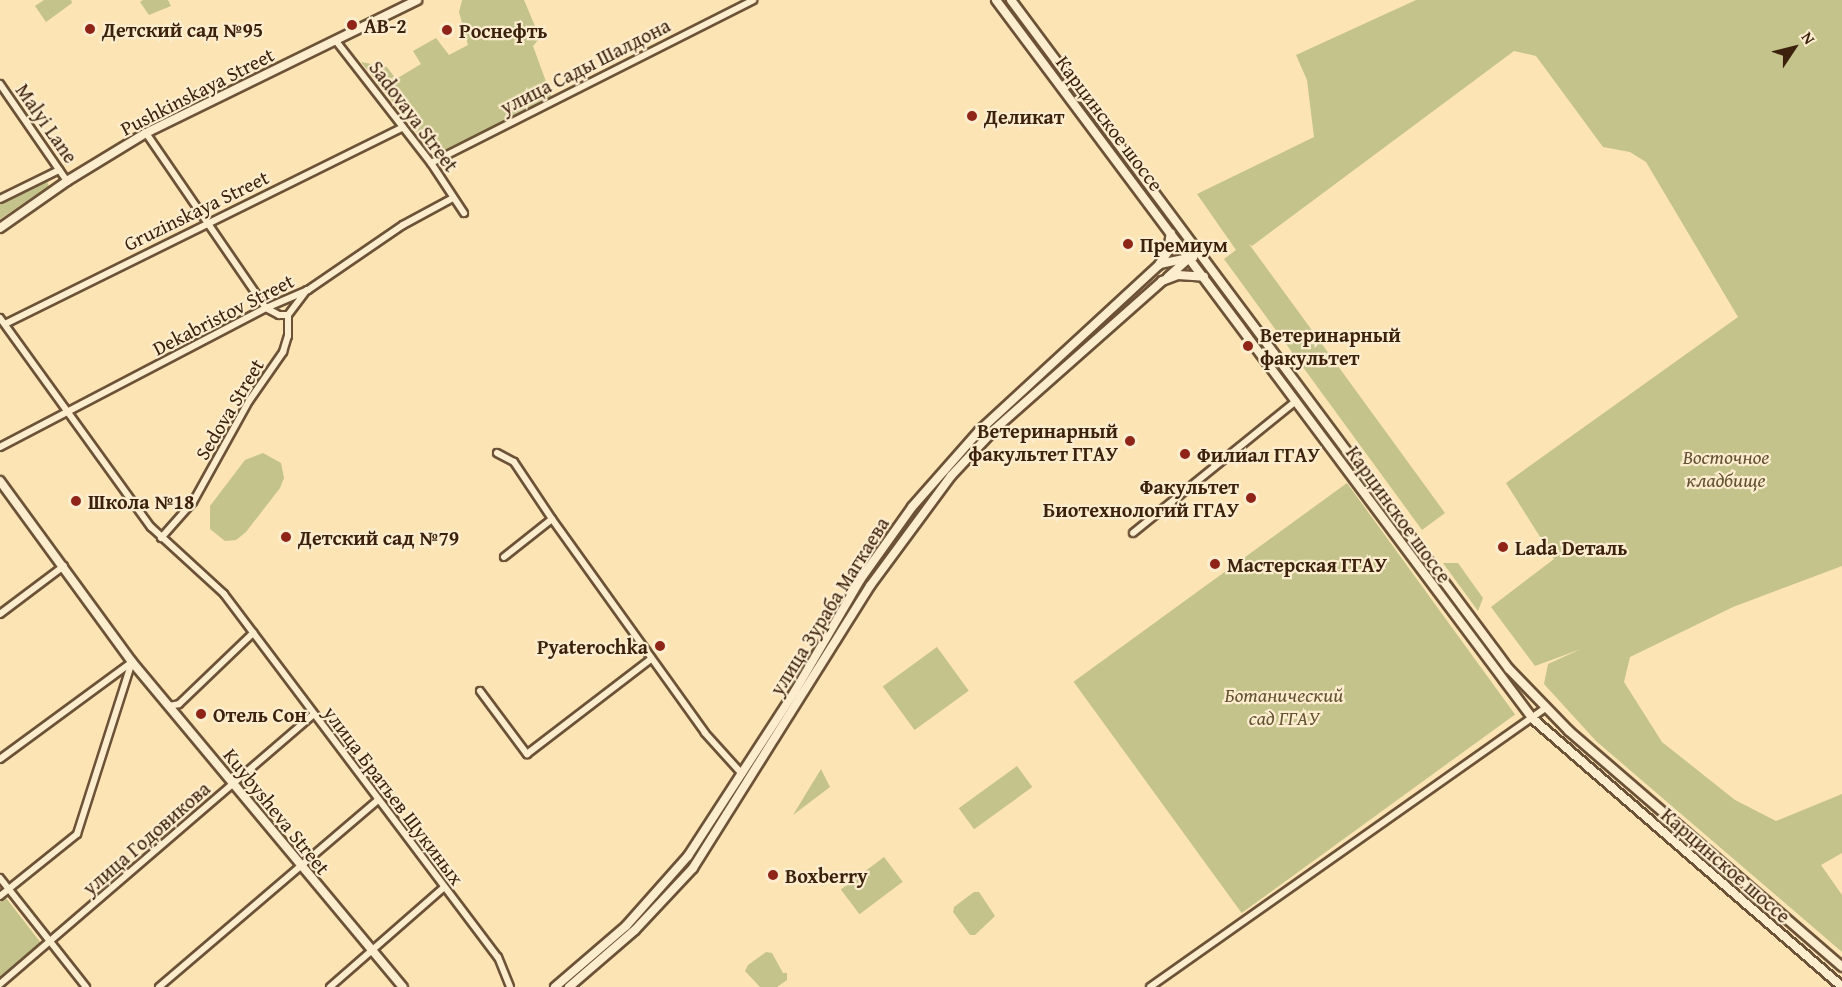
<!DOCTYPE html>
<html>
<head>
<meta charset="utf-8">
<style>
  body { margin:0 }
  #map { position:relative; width:1842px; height:987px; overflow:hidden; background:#fce4b5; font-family:"Gentium Book Plus",serif }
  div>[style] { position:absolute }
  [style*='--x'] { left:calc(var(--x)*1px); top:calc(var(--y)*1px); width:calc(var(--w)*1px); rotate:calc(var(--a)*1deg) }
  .green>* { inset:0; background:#c3c38b; transform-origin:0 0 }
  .roads { filter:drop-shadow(2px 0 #6c5237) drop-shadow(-2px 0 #6c5237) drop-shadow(0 2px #6c5237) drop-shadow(0 -2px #6c5237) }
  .minor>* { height:6px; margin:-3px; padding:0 3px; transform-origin:3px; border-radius:3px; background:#fdedcf }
  .tertiary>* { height:8px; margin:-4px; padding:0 4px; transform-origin:4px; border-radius:4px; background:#fdedcf }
  .secondary>* { height:8px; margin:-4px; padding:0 4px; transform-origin:4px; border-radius:4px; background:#fdedcf }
  .dots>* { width:16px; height:16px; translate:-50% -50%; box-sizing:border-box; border:3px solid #fdedcf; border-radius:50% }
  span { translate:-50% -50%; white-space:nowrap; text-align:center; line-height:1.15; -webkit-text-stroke:4.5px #fdedcf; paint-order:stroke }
  .poi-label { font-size:20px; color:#3c210d; font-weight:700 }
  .left { translate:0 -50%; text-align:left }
  .right { translate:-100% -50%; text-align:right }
  .street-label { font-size:20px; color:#3c210d }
  .park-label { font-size:20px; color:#645233; font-style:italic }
  .north { position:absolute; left:1764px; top:18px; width:60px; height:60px; -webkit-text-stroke:4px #fdedcf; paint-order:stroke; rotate:55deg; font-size:16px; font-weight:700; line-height:24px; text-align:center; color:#3c210d }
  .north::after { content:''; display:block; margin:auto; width:21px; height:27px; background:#3c210d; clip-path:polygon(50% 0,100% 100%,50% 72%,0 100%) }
</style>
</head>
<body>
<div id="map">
  <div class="green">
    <i style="clip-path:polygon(44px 0,71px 0,72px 3px,46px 22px,35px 6px)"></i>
    <i style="clip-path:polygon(143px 0,168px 0,171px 6px,149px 15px,140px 2px)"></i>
    <i style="clip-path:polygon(462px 0,524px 0,540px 38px,533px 46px,552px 98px,435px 155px,361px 62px,387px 67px,396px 79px,421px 64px,413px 51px,436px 38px,449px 55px,468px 45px,459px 12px)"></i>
    <i style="clip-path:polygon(1416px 0,1842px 0,1842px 566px,1733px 607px,1630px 657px,1624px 682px,1662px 742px,1735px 800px,1776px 821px,1842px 794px,1842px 853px,1821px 865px,1842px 895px,1842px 952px,1596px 741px,1544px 684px,1548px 664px,1581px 649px,1535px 666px,1491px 607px,1554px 559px,1506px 483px,1738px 317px,1646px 162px,1630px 152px,1603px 147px,1536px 56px,1514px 51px,1252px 246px,1249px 244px,1445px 513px,1422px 530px,1224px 259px,1236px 250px,1197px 194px,1314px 137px,1307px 80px,1296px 55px)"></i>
    <i style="clip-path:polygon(45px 177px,49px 186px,0 219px,0 196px)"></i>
    <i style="clip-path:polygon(263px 453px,281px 463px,284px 478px,280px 488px,246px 532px,236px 540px,225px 541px,210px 529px,210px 506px,245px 460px)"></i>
    <i style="left:1347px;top:483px;width:286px;height:338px;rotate:54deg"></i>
    <i style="clip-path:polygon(1443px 563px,1458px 563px,1483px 598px,1478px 611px)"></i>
    <i style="left:937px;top:647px;width:54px;height:67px;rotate:54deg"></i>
    <i style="left:1017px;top:766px;width:26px;height:72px;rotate:54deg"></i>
    <i style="clip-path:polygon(821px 769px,830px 787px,793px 815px)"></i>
    <i style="left:884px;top:857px;width:31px;height:54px;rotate:53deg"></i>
    <i style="clip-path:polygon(974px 892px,979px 892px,995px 916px,975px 935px,970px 935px,953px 912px,954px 907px)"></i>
    <i style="clip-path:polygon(6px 898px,41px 943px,0 978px,0 902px)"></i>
    <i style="clip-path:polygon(766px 952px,772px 953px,783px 973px,787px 973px,787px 980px,777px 987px,760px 987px,745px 971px,748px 965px)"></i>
  </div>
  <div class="roads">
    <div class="minor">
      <i style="--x:336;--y:41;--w:155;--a:52.1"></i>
      <i style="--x:431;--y:163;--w:60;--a:56.6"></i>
      <i style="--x:0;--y:84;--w:118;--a:55.4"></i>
      <i style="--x:146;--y:133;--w:212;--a:55.6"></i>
      <i style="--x:266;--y:308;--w:15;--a:28"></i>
      <i style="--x:279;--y:315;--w:9;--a:0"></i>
      <i style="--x:431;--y:163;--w:361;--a:-26.8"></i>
      <i style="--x:0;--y:199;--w:66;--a:-26.2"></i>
      <i style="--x:0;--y:318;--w:258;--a:54.2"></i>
      <i style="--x:151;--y:527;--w:99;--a:42.5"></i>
      <i style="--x:224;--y:594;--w:455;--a:53"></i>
      <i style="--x:498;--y:957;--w:32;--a:68"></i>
      <i style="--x:5;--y:324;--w:444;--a:-26.3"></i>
      <i style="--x:0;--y:447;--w:300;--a:-27.6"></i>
      <i style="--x:266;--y:308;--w:46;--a:-23.2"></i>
      <i style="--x:308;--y:290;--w:115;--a:-34.4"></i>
      <i style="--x:403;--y:225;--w:57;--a:-28.4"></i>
      <i style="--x:497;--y:453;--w:19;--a:28"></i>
      <i style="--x:514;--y:462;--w:69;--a:56.3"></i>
      <i style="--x:1133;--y:533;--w:210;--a:-39"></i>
      <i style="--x:161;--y:538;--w:48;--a:-48.4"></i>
      <i style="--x:193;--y:502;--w:115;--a:-61"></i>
      <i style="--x:249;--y:401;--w:60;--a:-55.2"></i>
      <i style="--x:283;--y:352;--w:17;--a:-73"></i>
      <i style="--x:288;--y:336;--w:21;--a:-90"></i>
      <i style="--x:288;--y:315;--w:31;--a:-53"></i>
      <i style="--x:504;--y:557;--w:61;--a:-38.4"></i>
      <i style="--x:552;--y:519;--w:263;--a:54.4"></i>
      <i style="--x:705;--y:733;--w:55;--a:47.9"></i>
      <i style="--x:0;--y:614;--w:80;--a:-36.9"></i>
      <i style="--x:480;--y:691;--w:79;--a:53.3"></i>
      <i style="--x:527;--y:754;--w:156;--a:-37.5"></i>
      <i style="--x:169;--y:706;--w:10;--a:-11"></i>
      <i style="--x:179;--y:704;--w:103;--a:-43.8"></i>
      <i style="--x:0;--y:759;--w:164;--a:-36.3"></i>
      <i style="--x:0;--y:878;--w:139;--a:51.7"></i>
      <i style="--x:0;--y:896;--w:99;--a:-38.8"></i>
      <i style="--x:77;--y:834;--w:181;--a:-72.3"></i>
      <i style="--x:0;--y:984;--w:413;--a:-40.7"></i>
      <i style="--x:159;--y:987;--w:287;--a:-40.5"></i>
      <i style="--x:330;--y:987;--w:150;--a:-41.2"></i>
      <i style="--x:1150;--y:987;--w:484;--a:-35.2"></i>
    </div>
    <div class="tertiary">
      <i style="--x:0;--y:228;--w:82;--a:-35"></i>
      <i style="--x:67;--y:181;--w:92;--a:-31.3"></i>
      <i style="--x:146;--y:133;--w:302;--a:-26.1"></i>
      <i style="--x:0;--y:481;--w:224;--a:53.9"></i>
      <i style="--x:132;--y:662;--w:423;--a:50.2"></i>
    </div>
    <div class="secondary">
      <i style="--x:996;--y:0;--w:897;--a:53.25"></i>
      <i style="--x:1533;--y:719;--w:409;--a:40.9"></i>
      <i style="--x:1011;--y:0;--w:834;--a:53.34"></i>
      <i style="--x:1509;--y:669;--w:86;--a:45.9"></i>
      <i style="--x:1569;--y:731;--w:361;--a:40.8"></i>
      <i style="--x:1160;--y:264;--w:34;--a:-12"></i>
      <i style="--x:1168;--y:277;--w:31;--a:-42"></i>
      <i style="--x:555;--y:987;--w:94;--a:-40.7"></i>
      <i style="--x:626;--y:926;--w:94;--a:-48.5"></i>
      <i style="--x:688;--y:856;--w:197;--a:-57"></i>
      <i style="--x:795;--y:691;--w:129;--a:-59.6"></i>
      <i style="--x:860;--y:580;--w:90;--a:-54.5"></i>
      <i style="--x:912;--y:507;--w:101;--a:-48.6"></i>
      <i style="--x:979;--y:431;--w:245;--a:-42.7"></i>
      <i style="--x:1159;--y:265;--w:17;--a:-57"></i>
      <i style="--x:1168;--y:251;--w:18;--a:-81"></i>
      <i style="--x:569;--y:987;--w:87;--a:-40.8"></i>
      <i style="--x:635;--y:930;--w:85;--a:-46.9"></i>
      <i style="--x:693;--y:868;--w:333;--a:-57.9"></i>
      <i style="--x:870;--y:586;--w:137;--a:-53.6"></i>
      <i style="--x:951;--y:476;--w:64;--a:-46.9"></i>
      <i style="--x:995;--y:429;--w:223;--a:-41.5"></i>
      <i style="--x:1162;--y:281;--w:17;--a:-21"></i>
      <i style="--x:1178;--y:275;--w:26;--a:4"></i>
    </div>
  </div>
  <div class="dots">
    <i style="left:352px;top:25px;background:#8f2418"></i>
    <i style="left:90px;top:29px;background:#8f2418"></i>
    <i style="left:447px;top:30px;background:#8f2418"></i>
    <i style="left:972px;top:116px;background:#8f2418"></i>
    <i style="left:1128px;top:244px;background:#8f2418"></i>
    <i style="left:1248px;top:346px;background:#8f2418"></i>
    <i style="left:1130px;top:441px;background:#8f2418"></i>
    <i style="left:1185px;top:454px;background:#8f2418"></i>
    <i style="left:1251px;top:498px;background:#8f2418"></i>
    <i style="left:76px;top:501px;background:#8f2418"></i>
    <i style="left:286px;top:537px;background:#8f2418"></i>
    <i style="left:1503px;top:547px;background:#8f2418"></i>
    <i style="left:1215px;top:564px;background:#8f2418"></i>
    <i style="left:660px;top:646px;background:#8f2418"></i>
    <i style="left:201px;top:714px;background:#8f2418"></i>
    <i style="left:773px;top:875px;background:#8f2418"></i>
  </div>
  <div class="poi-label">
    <span class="left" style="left:364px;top:25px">АВ-2</span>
    <span class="left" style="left:102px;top:29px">Детский сад №95</span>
    <span class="left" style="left:459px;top:30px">Роснефть</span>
    <span class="left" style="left:984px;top:116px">Деликат</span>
    <span class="left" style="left:1140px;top:244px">Премиум</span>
    <span class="left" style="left:1260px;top:346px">Ветеринарный<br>факультет</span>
    <span class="right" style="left:1118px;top:442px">Ветеринарный<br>факультет ГГАУ</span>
    <span class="left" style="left:1197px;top:454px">Филиал ГГАУ</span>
    <span class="right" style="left:1239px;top:498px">Факультет<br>Биотехнологий ГГАУ</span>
    <span class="left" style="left:88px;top:501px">Школа №18</span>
    <span class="left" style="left:298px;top:537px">Детский сад №79</span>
    <span class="left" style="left:1515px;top:547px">Lada Dеталь</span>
    <span class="left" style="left:1227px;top:564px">Мастерская ГГАУ</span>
    <span class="right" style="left:648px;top:646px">Pyaterochka</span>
    <span class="left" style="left:213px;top:714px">Отель Сон</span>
    <span class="left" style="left:785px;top:875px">Boxberry</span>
  </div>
  <div class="street-label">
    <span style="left:585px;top:66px;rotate:-27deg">улица Сады Шалдона</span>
    <span style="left:197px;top:91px;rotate:-27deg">Pushkinskaya Street</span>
    <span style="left:414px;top:116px;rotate:53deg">Sadovaya Street</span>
    <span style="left:47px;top:123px;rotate:55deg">Malyi Lane</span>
    <span style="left:1110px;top:123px;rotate:53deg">Карцинское шоссе</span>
    <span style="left:196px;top:210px;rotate:-26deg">Gruzinskaya Street</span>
    <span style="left:223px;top:314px;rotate:-27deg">Dekabristov Street</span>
    <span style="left:229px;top:409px;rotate:-59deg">Sedova Street</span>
    <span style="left:1399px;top:514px;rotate:54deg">Карцинское шоссе</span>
    <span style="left:829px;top:606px;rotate:-58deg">улица Зураба Магкаева</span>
    <span style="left:394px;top:795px;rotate:53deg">улица Братьев Щукиных</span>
    <span style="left:277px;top:811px;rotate:51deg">Kuybysheva Street</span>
    <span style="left:146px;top:838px;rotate:-41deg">улица Годовикова</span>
    <span style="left:1726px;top:865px;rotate:41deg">Карцинское шоссе</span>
  </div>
  <div class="park-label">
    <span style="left:1726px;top:468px">Восточное<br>кладбище</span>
    <span style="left:1284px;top:706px">Ботанический<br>сад ГГАУ</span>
  </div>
  <div class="north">N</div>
</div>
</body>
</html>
